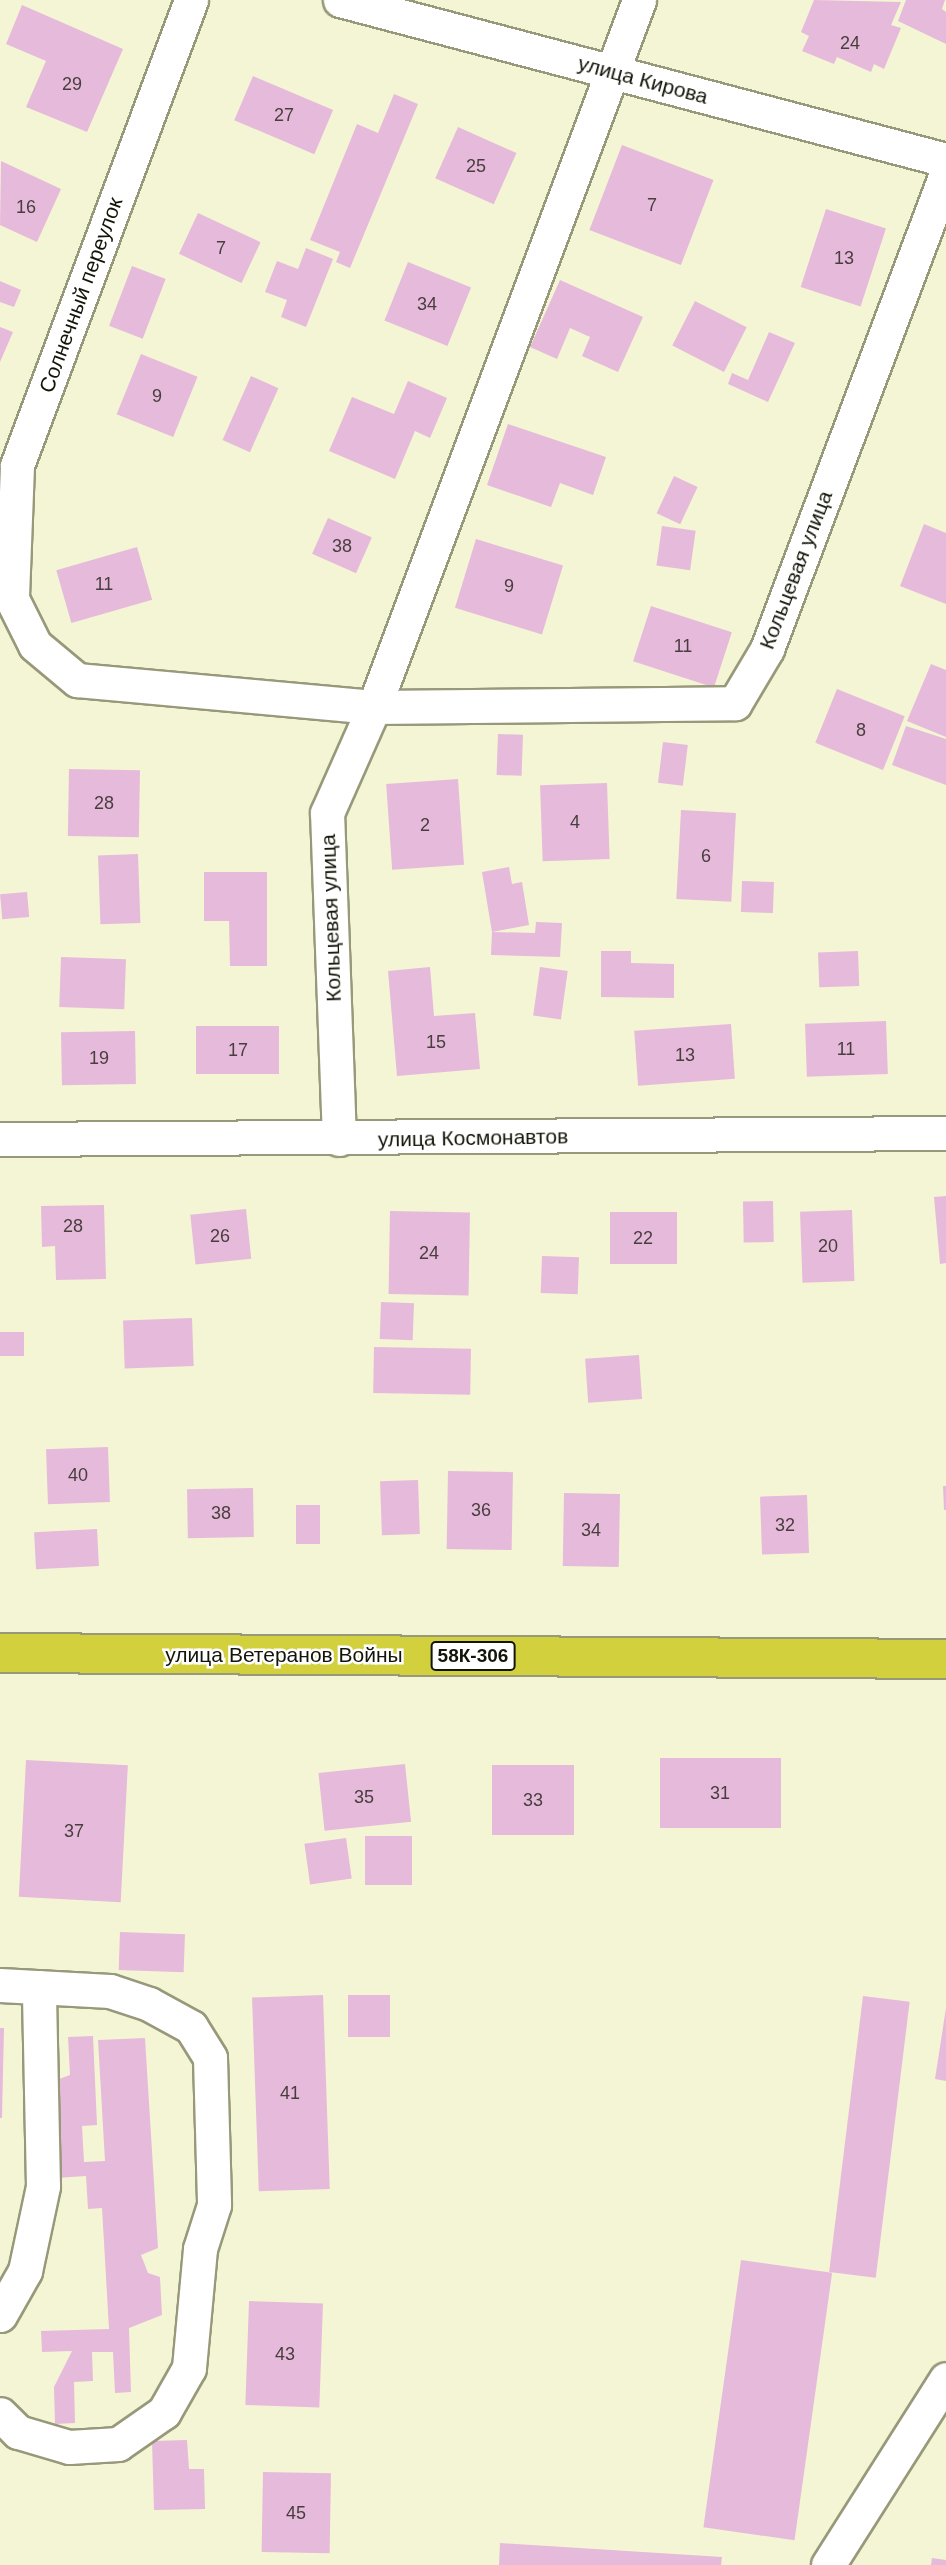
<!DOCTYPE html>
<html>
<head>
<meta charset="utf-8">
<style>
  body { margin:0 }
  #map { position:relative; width:946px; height:2565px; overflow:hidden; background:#f4f5d4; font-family:Helvetica,sans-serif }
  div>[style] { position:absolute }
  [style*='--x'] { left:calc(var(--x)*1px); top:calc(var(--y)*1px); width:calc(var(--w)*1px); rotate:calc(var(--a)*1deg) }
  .building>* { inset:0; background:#e6badb; transform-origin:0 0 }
  .roads { filter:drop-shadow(2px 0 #98987a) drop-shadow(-2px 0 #98987a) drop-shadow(0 2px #98987a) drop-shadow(0 -2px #98987a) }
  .street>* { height:33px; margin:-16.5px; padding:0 16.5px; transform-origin:16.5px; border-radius:16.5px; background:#fff }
  .highway>* { height:38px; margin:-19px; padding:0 19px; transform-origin:19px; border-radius:19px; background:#d2d03d }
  span { translate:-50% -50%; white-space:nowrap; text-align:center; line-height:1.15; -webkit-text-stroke:5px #fff; paint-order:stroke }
  .number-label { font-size:18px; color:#483e3e }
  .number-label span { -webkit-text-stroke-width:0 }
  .shield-label span { padding:2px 5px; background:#fff; border:2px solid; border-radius:5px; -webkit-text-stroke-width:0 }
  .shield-label { font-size:19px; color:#141509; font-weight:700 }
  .street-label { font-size:21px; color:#141509 }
</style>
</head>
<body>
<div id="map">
  <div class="building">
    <i style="clip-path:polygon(814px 0,901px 2px,891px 25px,901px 28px,884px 69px,874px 64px,871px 72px,837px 57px,834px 64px,802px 51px,809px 36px,801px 32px)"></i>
    <i style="clip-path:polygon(906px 0,945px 0,942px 9px,946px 12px,946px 44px,898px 21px)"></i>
    <i style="clip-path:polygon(22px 5px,123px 49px,87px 132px,26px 107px,46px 61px,6px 44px)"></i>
    <i style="left:253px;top:76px;width:87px;height:48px;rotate:23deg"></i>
    <i style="clip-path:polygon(394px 94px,418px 104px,350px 268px,336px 262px,340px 252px,310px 240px,357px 124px,378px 133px)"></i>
    <i style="left:458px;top:127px;width:64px;height:56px;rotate:24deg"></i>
    <i style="left:622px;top:145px;width:98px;height:91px;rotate:21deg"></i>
    <i style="clip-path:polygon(1px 161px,61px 189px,37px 242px,0 225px)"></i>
    <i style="left:826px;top:209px;width:63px;height:82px;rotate:18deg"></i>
    <i style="left:198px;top:213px;width:69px;height:45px;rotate:25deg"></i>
    <i style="clip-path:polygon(306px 248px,333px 259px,306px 327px,281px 317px,287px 300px,265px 292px,277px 261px,298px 269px)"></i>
    <i style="left:408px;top:262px;width:68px;height:63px;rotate:22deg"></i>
    <i style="left:132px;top:266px;width:36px;height:64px;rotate:21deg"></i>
    <i style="clip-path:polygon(560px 280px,643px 317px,618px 372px,582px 356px,590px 337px,570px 328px,557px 359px,530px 347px)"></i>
    <i style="clip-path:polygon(0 281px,21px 290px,14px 307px,0 302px)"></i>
    <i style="left:695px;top:301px;width:58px;height:50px;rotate:27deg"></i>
    <i style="clip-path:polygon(0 327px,13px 332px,0 362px)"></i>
    <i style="clip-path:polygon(769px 332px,795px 343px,768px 402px,728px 384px,732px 373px,748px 380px)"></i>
    <i style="left:141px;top:354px;width:61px;height:65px;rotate:22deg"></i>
    <i style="left:251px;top:376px;width:30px;height:70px;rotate:24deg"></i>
    <i style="clip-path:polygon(408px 381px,447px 398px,430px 438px,415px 431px,395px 479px,329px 451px,352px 397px,394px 414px)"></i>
    <i style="clip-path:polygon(508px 424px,606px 457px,593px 495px,560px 483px,551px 507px,487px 485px)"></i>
    <i style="left:674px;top:476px;width:26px;height:41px;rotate:25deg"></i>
    <i style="left:328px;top:518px;width:48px;height:39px;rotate:24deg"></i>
    <i style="clip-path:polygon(924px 524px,946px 533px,946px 604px,900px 586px)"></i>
    <i style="left:662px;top:526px;width:34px;height:40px;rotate:8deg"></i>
    <i style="left:476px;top:539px;width:91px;height:72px;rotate:17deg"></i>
    <i style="left:137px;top:547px;width:55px;height:84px;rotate:74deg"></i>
    <i style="left:651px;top:606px;width:85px;height:58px;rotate:18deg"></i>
    <i style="clip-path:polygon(931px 664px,946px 670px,946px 737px,907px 721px)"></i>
    <i style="left:837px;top:689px;width:73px;height:58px;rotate:22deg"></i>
    <i style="clip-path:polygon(906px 726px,946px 739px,946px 785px,892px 765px)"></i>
    <i style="left:498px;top:734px;width:25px;height:41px;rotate:2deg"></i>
    <i style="left:663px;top:742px;width:25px;height:41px;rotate:7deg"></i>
    <i style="left:69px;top:769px;width:71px;height:67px;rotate:1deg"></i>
    <i style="left:458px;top:779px;width:86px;height:72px;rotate:86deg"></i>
    <i style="left:607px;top:783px;width:76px;height:67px;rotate:88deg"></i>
    <i style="left:681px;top:810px;width:55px;height:89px;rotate:3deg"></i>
    <i style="left:138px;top:854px;width:69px;height:40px;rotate:88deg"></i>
    <i style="clip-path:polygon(509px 867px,512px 884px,522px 882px,529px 925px,492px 932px,482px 872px)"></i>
    <i style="clip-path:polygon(204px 872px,267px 872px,267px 966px,230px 966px,229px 921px,204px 921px)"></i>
    <i style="left:742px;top:881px;width:32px;height:31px;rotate:2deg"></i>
    <i style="left:27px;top:892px;width:25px;height:27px;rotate:85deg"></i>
    <i style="clip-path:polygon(536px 922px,562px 923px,560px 957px,491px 955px,492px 932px,535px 933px)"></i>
    <i style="clip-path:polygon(601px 951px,631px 951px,631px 963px,674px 964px,674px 998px,601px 997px)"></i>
    <i style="left:858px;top:951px;width:35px;height:40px;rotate:88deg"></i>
    <i style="left:61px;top:957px;width:65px;height:50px;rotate:2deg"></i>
    <i style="clip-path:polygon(430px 967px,434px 1016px,475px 1013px,480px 1069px,397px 1076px,388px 971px)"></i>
    <i style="left:540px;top:967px;width:28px;height:49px;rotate:8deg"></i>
    <i style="left:886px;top:1021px;width:53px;height:81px;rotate:88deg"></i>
    <i style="left:731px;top:1024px;width:55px;height:97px;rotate:86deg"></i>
    <i style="left:196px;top:1026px;width:83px;height:48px"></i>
    <i style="left:135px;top:1031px;width:53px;height:74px;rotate:89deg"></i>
    <i style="clip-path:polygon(946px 1196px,946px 1263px,940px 1264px,934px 1197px)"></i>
    <i style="left:773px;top:1201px;width:41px;height:30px;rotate:89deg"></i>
    <i style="clip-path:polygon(104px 1205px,106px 1279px,56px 1280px,55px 1246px,42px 1247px,41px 1206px)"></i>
    <i style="left:246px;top:1209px;width:50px;height:56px;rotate:84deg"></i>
    <i style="left:852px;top:1210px;width:71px;height:52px;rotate:88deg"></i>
    <i style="left:390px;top:1211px;width:80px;height:83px;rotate:1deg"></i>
    <i style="left:610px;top:1212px;width:67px;height:52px"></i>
    <i style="left:542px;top:1256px;width:37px;height:37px;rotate:2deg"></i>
    <i style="left:381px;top:1302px;width:33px;height:37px;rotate:2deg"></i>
    <i style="left:192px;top:1318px;width:48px;height:69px;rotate:88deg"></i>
    <i style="left:0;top:1332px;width:24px;height:24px"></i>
    <i style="left:374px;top:1347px;width:97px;height:46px;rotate:1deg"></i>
    <i style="left:639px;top:1355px;width:44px;height:54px;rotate:86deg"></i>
    <i style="left:108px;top:1447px;width:55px;height:62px;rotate:88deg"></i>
    <i style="left:448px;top:1471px;width:65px;height:78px;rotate:1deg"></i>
    <i style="left:418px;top:1480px;width:54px;height:38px;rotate:88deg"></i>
    <i style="clip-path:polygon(943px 1486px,946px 1486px,946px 1510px,944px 1510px)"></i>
    <i style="left:253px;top:1488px;width:49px;height:66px;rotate:89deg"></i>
    <i style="left:564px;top:1493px;width:56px;height:73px;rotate:1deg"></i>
    <i style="left:807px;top:1495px;width:58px;height:47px;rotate:88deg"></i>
    <i style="left:296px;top:1505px;width:24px;height:39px"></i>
    <i style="left:97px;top:1529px;width:37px;height:63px;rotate:87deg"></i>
    <i style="left:660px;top:1758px;width:121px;height:70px"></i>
    <i style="left:26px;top:1760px;width:102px;height:137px;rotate:3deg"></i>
    <i style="left:405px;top:1764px;width:58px;height:87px;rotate:84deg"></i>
    <i style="left:574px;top:1765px;width:70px;height:82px;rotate:90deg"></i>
    <i style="left:365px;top:1836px;width:47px;height:49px"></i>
    <i style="left:346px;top:1838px;width:41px;height:42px;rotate:82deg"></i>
    <i style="left:120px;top:1932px;width:65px;height:38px;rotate:2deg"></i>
    <i style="left:323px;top:1995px;width:194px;height:71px;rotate:88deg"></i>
    <i style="left:348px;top:1995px;width:42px;height:42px"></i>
    <i style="left:863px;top:1996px;width:47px;height:278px;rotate:7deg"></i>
    <i style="clip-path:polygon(946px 2008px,946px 2081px,935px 2079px)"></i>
    <i style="clip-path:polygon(0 2028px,4px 2028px,2px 2118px,0 2118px)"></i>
    <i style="clip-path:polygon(93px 2036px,97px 2125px,82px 2126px,84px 2162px,105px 2161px,98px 2040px,145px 2038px,158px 2248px,141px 2255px,148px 2273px,160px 2277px,162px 2315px,129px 2328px,131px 2392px,115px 2393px,113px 2352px,92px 2352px,93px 2381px,74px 2382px,75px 2423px,55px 2424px,54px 2387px,72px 2351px,42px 2352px,41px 2331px,109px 2329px,102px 2208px,88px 2209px,86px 2176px,56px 2178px,51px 2082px,70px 2075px,68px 2037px)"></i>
    <i style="left:741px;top:2260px;width:92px;height:270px;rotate:8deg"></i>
    <i style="left:249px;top:2301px;width:74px;height:104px;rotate:2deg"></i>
    <i style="clip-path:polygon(187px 2440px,189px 2469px,204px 2469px,205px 2509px,154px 2510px,152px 2441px)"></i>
    <i style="left:263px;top:2472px;width:68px;height:80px;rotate:1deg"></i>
    <i style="clip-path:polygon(500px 2543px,722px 2557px,721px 2565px,499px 2565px)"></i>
    <i style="clip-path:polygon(932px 2558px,946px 2560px,946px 2565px,931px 2565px)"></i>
  </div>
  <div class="roads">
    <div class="street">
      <i style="--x:191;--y:0;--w:497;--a:110.5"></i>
      <i style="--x:17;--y:466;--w:133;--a:92.2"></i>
      <i style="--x:12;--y:599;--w:51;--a:63.4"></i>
      <i style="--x:35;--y:645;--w:55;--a:39.8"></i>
      <i style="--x:77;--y:680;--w:298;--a:5.2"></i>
      <i style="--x:374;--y:707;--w:361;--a:-0.6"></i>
      <i style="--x:735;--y:703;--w:63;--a:-59.3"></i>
      <i style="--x:767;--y:649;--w:508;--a:-69.35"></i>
      <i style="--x:340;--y:0;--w:627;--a:14.79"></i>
      <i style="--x:0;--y:1139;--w:946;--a:-0.36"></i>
      <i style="--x:339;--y:1139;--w:326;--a:-92.1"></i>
      <i style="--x:327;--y:813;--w:116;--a:-66.1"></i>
      <i style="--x:374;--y:707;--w:755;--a:-69.45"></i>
      <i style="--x:0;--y:1985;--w:110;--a:3.1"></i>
      <i style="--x:110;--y:1991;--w:41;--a:18.4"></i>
      <i style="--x:149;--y:2004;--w:48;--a:28.7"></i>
      <i style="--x:191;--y:2027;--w:36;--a:58"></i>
      <i style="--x:210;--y:2058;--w:147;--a:88.4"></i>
      <i style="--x:214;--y:2205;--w:46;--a:107.7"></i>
      <i style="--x:200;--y:2249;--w:120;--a:95.3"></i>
      <i style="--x:189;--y:2368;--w:51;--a:119.6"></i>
      <i style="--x:164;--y:2412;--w:56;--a:145.2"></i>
      <i style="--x:118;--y:2444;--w:49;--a:176.5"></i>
      <i style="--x:69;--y:2447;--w:53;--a:-163.6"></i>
      <i style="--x:18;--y:2432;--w:25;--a:-135"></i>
      <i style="--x:0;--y:2315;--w:51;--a:-60.4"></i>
      <i style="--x:25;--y:2271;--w:87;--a:-78"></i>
      <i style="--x:43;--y:2186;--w:199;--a:-91.2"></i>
      <i style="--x:828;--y:2565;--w:220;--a:-57.6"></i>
    </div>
    <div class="highway">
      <i style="--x:0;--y:1653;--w:946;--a:0.36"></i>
    </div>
  </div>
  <div class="number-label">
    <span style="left:850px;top:43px">24</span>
    <span style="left:72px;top:84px">29</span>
    <span style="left:284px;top:115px">27</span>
    <span style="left:476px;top:166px">25</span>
    <span style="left:652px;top:205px">7</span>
    <span style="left:26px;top:207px">16</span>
    <span style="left:221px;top:248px">7</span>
    <span style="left:844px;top:258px">13</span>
    <span style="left:427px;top:304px">34</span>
    <span style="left:157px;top:396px">9</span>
    <span style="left:342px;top:546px">38</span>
    <span style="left:104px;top:584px">11</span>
    <span style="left:509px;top:586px">9</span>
    <span style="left:683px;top:646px">11</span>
    <span style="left:861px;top:730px">8</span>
    <span style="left:104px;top:803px">28</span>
    <span style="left:575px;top:822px">4</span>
    <span style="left:425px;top:825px">2</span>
    <span style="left:706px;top:856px">6</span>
    <span style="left:436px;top:1042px">15</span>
    <span style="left:846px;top:1049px">11</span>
    <span style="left:238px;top:1050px">17</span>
    <span style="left:685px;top:1055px">13</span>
    <span style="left:99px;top:1058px">19</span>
    <span style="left:73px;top:1226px">28</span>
    <span style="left:220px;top:1236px">26</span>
    <span style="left:643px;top:1238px">22</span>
    <span style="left:828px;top:1246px">20</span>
    <span style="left:429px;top:1253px">24</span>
    <span style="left:78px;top:1475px">40</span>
    <span style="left:481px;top:1510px">36</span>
    <span style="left:221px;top:1513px">38</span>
    <span style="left:785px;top:1525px">32</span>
    <span style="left:591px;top:1530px">34</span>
    <span style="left:720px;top:1793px">31</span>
    <span style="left:364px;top:1797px">35</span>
    <span style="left:533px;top:1800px">33</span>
    <span style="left:74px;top:1831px">37</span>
    <span style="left:290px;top:2093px">41</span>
    <span style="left:285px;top:2354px">43</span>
    <span style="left:296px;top:2513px">45</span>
  </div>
  <div class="shield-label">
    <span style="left:473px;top:1656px">58К-306</span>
  </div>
  <div class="street-label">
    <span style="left:643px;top:80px;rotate:15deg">улица Кирова</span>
    <span style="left:81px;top:295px;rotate:-70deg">Солнечный переулок</span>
    <span style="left:796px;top:570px;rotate:-69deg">Кольцевая улица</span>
    <span style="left:331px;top:918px;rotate:-92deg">Кольцевая улица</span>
    <span style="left:473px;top:1138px;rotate:-1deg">улица Космонавтов</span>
    <span style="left:284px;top:1655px">улица Ветеранов Войны</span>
  </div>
</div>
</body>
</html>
